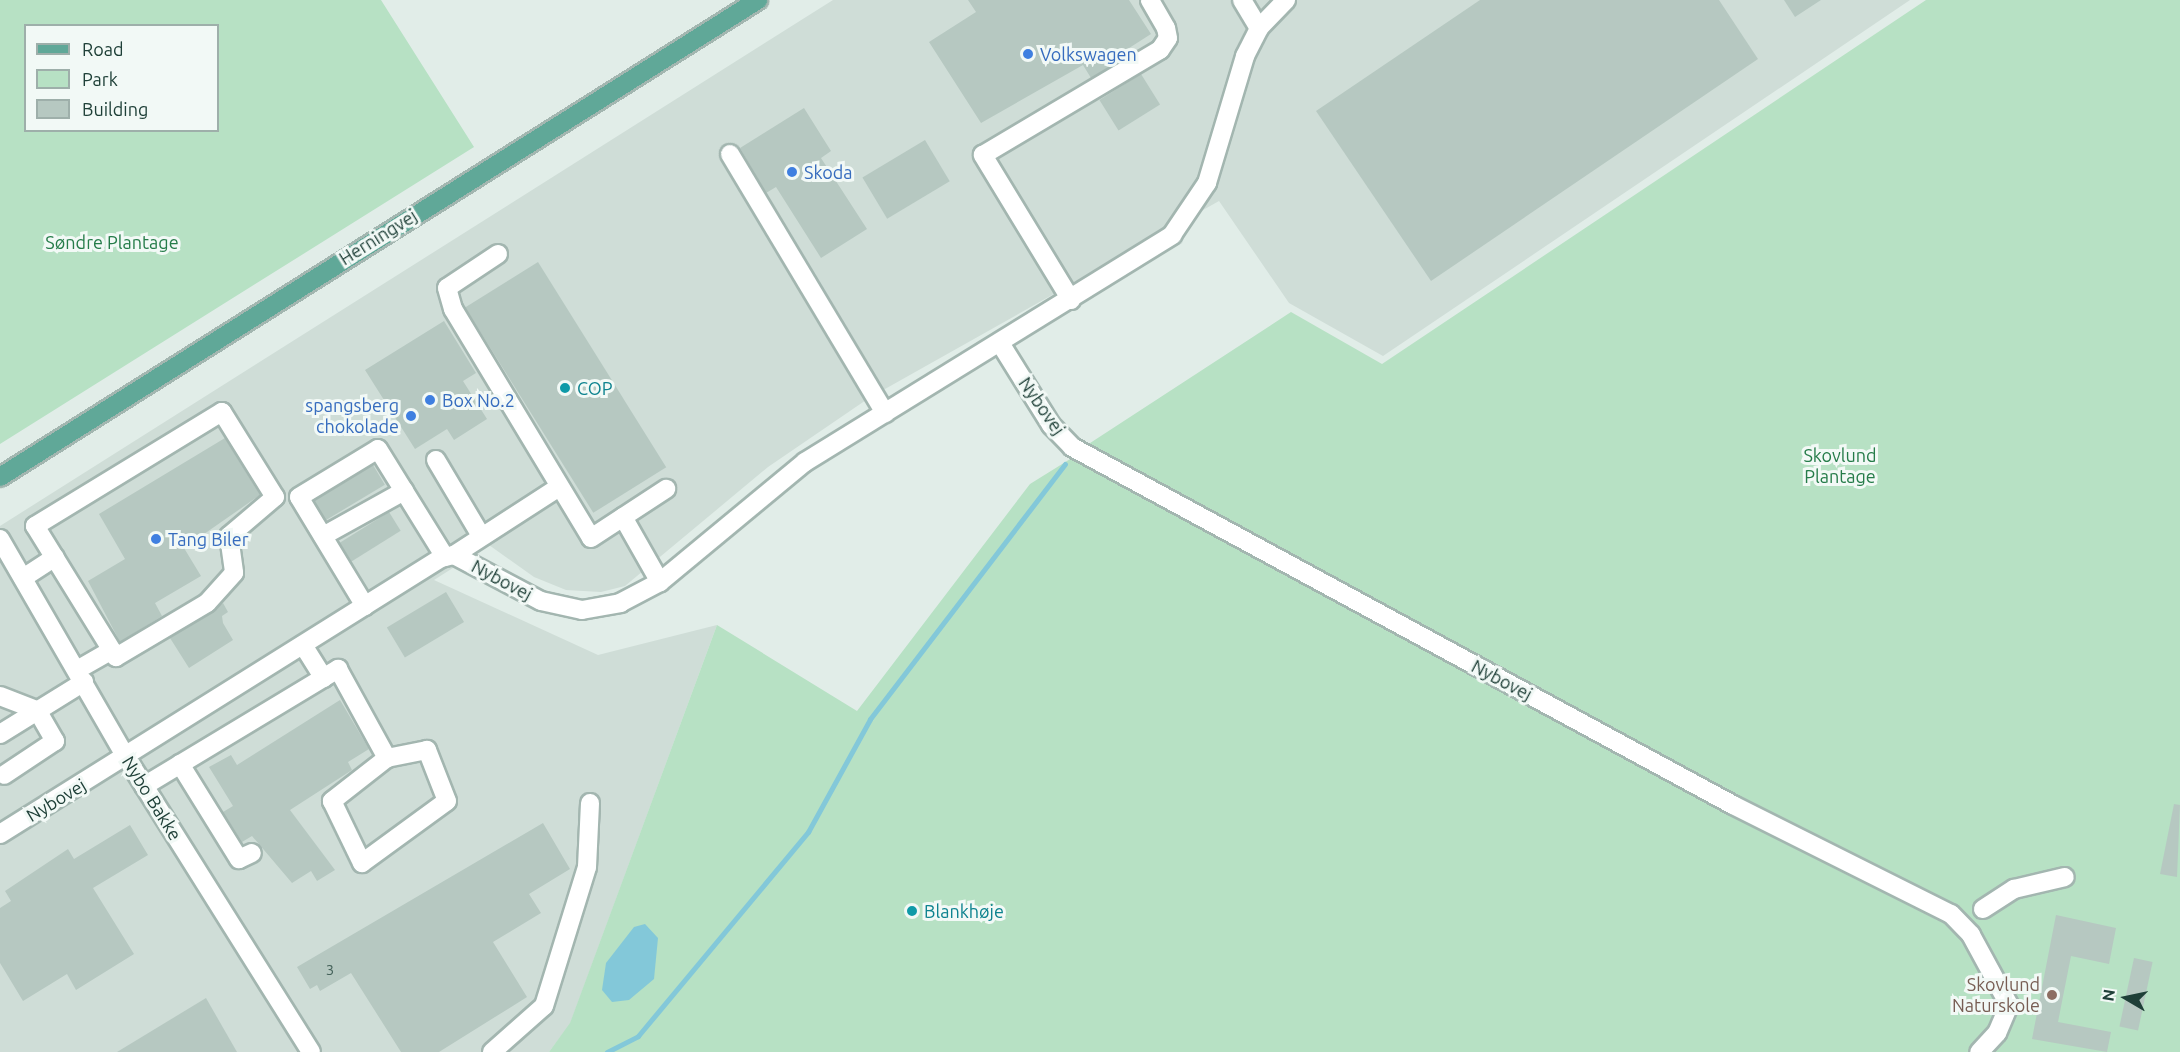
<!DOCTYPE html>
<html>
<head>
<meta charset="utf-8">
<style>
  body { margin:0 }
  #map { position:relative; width:2180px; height:1052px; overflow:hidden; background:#e1ede8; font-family:Ubuntu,sans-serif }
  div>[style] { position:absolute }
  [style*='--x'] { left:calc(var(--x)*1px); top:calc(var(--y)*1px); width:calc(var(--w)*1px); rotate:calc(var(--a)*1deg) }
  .built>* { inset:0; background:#cfddd7 }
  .green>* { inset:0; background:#b7e1c4 }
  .water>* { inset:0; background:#83c8d9 }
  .stream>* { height:5px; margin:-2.5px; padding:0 2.5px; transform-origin:2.5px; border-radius:2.5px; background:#83c8d9 }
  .building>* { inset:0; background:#b6c8c1; transform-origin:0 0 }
  .roads { filter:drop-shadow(2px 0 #a3b6b0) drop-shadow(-2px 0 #a3b6b0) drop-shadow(0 2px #a3b6b0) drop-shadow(0 -2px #a3b6b0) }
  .minor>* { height:18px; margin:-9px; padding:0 9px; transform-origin:9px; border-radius:9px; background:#fff }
  .major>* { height:18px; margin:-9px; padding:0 9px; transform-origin:9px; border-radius:9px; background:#60a898 }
  .dots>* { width:16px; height:16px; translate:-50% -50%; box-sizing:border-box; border:3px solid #f2f9f6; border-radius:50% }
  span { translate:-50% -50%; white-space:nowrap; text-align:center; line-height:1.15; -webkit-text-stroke:6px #f2f9f6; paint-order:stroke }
  .number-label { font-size:15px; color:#45625a }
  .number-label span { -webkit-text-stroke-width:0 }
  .shop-label { font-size:18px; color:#366cbe }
  .left { translate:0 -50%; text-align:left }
  .right { translate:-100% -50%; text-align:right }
  .street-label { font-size:18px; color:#1f4038 }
  .park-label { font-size:18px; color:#257c49 }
  .culture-label { font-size:18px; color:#0d838f }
  .education-label { font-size:18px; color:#785e54 }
  .legend { position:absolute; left:24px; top:24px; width:195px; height:108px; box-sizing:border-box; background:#f2f9f6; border:2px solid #9eafaa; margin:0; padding:8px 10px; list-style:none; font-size:18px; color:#1f4038 }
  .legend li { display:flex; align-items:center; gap:12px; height:30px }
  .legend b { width:30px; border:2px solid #9eafaa }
  .north { position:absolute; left:2096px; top:968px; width:60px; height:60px; -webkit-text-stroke:4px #f2f9f6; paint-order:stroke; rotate:279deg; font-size:16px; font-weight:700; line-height:24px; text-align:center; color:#1f4038 }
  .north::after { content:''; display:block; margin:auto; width:21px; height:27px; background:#1f4038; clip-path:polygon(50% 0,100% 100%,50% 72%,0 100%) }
</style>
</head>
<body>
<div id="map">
  <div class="built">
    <i style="clip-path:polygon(833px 0,1910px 0,1383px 356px,1289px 303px,1219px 201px,869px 398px,768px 467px,625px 586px,601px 592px,566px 590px,534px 577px,489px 545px,434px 580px,598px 655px,717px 625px,570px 1024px,549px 1052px,0 1052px,0 526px)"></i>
  </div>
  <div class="green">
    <i style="clip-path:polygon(evenodd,0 0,381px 0,474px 147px,0 444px,0 0,26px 26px,218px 26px,218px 130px,26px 130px,26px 26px)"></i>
    <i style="clip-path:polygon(1926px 0,2180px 0,2180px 1052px,549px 1052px,570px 1023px,717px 625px,857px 711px,1030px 484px,1075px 456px,1521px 686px,1084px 447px,1291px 312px,1382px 364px)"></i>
  </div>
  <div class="water">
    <i style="clip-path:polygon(645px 924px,658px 938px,654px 979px,629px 1000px,612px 1002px,602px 990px,606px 963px,634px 927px)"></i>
  </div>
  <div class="stream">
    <i style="--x:607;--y:1052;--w:35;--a:-27"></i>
    <i style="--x:638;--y:1036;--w:266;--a:-50.2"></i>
    <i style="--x:808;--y:832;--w:129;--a:-61.2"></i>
    <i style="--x:870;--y:719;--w:321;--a:-52.6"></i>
  </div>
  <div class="building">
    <i style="clip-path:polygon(968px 0,1129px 0,1151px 34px,1126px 50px,1130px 55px,1091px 78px,1083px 65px,981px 123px,929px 42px,976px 12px)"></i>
    <i style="clip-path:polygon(1480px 0,1719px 0,1758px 59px,1431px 281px,1316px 111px)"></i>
    <i style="clip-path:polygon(1784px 0,1821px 0,1795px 17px)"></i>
    <i style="left:1141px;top:74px;width:36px;height:49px;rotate:58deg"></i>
    <i style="clip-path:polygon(804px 108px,831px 151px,821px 158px,867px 229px,821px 258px,776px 187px,766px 193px,740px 148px)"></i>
    <i style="left:925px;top:140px;width:48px;height:73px;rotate:59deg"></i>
    <i style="left:538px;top:262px;width:242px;height:86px;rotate:58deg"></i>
    <i style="clip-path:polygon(444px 321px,476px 373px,463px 381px,487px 419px,454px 440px,447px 429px,415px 449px,365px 370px)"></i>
    <i style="clip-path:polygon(225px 438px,260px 495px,184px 548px,201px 576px,155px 603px,162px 616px,120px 642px,88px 581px,125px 559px,99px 514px)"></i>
    <i style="left:373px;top:465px;width:23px;height:69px;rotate:59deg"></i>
    <i style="left:389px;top:512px;width:22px;height:58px;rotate:58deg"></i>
    <i style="left:446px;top:592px;width:35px;height:69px;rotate:59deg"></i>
    <i style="clip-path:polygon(223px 603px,228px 612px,222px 616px,223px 623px,233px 640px,189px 668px,170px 638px)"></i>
    <i style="clip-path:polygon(340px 700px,369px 749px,348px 762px,352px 770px,290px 810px,335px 870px,317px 881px,311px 871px,292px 883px,252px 836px,242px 842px,223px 812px,233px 806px,209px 767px,231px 755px,237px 765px)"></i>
    <i style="clip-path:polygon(2174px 804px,2180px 805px,2177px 877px,2160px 874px)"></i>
    <i style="clip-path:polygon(543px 823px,570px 869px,529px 894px,541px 913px,493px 942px,527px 997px,439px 1052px,401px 1052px,351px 973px,320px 991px,317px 985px,310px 989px,297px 967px)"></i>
    <i style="clip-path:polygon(130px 825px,148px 855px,93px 888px,134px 954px,76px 990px,67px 974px,23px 1001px,0 963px,0 908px,11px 901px,5px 891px,68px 849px,74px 859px)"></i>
    <i style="clip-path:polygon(2056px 915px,2116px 928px,2109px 964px,2071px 956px,2058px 1022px,2111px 1032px,2107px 1052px,2032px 1039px)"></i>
    <i style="left:2134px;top:958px;width:19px;height:70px;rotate:12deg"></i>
    <i style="clip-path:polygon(206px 998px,237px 1052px,117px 1052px)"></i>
  </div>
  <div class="roads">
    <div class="minor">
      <i style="--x:1242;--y:0;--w:33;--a:59"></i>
      <i style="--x:730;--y:154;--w:302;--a:59.1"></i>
      <i style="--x:498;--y:254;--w:61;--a:146.3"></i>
      <i style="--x:447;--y:288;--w:22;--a:74"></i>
      <i style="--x:453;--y:309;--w:267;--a:58.9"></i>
      <i style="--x:591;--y:538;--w:90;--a:-33.2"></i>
      <i style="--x:1071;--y:300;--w:170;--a:-121.3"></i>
      <i style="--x:983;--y:155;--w:206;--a:-30.7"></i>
      <i style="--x:1160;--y:50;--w:14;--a:-56"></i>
      <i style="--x:1168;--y:38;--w:10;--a:-101"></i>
      <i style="--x:1166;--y:28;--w:32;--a:-120"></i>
      <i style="--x:1000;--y:343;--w:97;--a:58.1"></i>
      <i style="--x:1051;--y:425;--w:30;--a:46"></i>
      <i style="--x:1072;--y:447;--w:752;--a:28.44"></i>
      <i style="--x:1733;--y:805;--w:244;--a:26.6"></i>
      <i style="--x:1951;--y:914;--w:29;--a:46"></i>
      <i style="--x:1971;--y:935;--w:80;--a:61.5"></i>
      <i style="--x:2009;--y:1005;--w:30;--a:113"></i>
      <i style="--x:1997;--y:1033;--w:26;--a:133"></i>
      <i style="--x:222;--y:412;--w:100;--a:58.1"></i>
      <i style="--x:275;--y:497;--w:60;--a:139.7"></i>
      <i style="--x:229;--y:536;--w:37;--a:82"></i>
      <i style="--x:234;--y:573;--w:40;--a:132"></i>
      <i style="--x:207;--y:603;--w:106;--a:149.3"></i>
      <i style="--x:116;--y:657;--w:154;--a:-121.7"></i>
      <i style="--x:35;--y:526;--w:219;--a:-31.4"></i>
      <i style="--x:436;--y:460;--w:86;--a:59.3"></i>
      <i style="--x:623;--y:517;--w:75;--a:60.4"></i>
      <i style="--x:323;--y:536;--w:93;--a:-29.1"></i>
      <i style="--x:0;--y:539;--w:252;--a:60"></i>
      <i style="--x:126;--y:757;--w:348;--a:57.9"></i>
      <i style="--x:454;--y:555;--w:125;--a:-32.9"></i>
      <i style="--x:23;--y:578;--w:38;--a:-33"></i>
      <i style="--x:365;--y:606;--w:127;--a:-121.2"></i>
      <i style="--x:299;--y:497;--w:92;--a:-31.3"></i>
      <i style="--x:378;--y:449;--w:127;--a:58.2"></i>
      <i style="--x:303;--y:645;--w:39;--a:58"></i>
      <i style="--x:77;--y:670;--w:40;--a:-29.7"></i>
      <i style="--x:0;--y:696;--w:40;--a:21"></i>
      <i style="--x:37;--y:710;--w:36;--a:60"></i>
      <i style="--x:55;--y:741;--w:61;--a:146.3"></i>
      <i style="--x:0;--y:734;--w:99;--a:-31.8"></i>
      <i style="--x:180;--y:764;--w:112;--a:58.2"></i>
      <i style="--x:239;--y:859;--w:14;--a:-25"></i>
      <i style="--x:144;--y:786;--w:227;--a:-31.1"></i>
      <i style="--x:338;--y:669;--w:102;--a:61.2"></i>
      <i style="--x:387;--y:758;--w:70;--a:142"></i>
      <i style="--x:332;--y:801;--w:69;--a:64.2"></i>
      <i style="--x:362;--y:863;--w:105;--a:-36.1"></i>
      <i style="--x:447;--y:801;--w:55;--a:-111.4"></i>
      <i style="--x:427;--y:750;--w:41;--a:168.7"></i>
      <i style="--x:0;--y:834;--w:520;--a:-32.04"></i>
      <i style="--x:441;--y:558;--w:13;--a:-13"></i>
      <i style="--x:454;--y:555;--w:98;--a:27.9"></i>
      <i style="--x:541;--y:601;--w:42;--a:12.4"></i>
      <i style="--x:582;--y:610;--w:39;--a:-10"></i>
      <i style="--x:620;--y:603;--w:45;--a:-27.7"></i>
      <i style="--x:660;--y:582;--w:188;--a:-39.6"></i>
      <i style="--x:805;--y:462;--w:432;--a:-31.7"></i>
      <i style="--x:1172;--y:235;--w:63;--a:-56.1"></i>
      <i style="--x:1207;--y:183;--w:133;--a:-73.3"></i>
      <i style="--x:1245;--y:56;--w:31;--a:-63"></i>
      <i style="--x:1259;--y:28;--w:39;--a:-46"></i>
      <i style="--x:1983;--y:909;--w:37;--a:-33"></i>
      <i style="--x:2014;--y:889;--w:52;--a:-13.2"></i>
      <i style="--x:492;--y:1052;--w:69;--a:-41.5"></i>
      <i style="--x:544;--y:1006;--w:145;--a:-72.8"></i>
      <i style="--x:587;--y:867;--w:64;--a:-87.3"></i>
    </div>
    <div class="major">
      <i style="--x:0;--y:477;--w:896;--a:-32.18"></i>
    </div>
  </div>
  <div class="dots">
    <i style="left:1028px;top:54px;background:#3f7fe0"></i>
    <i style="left:792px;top:172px;background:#3f7fe0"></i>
    <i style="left:565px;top:388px;background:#0f9aa8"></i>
    <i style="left:430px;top:400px;background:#3f7fe0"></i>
    <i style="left:411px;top:416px;background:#3f7fe0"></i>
    <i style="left:156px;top:539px;background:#3f7fe0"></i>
    <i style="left:912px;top:911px;background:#0f9aa8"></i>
    <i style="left:2052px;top:995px;background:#8d6e63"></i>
  </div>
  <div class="number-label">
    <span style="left:330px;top:970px">3</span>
  </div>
  <div class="shop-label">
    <span class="left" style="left:1040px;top:54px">Volkswagen</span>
    <span class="left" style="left:804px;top:172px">Skoda</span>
    <span class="left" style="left:442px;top:400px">Box No.2</span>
    <span class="right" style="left:399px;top:416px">spangsberg<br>chokolade</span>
    <span class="left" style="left:168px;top:539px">Tang Biler</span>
  </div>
  <div class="street-label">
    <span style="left:378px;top:237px;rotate:-32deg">Herningvej</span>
    <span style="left:1042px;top:406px;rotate:55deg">Nybovej</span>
    <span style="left:502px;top:580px;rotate:28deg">Nybovej</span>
    <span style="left:1502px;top:680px;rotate:28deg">Nybovej</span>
    <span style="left:152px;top:798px;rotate:58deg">Nybo Bakke</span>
    <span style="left:56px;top:800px;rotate:-31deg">Nybovej</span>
  </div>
  <div class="park-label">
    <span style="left:112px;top:242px">Søndre Plantage</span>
    <span style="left:1840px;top:466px">Skovlund<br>Plantage</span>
  </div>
  <div class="culture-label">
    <span class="left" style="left:577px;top:388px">COP</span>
    <span class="left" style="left:924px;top:911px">Blankhøje</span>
  </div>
  <div class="education-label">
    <span class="right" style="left:2040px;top:995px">Skovlund<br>Naturskole</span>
  </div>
  <ul class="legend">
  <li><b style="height:8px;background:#60a898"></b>Road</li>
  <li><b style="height:16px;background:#b7e1c4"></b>Park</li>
  <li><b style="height:16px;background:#b6c8c1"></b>Building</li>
  </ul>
  <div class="north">N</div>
</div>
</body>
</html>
